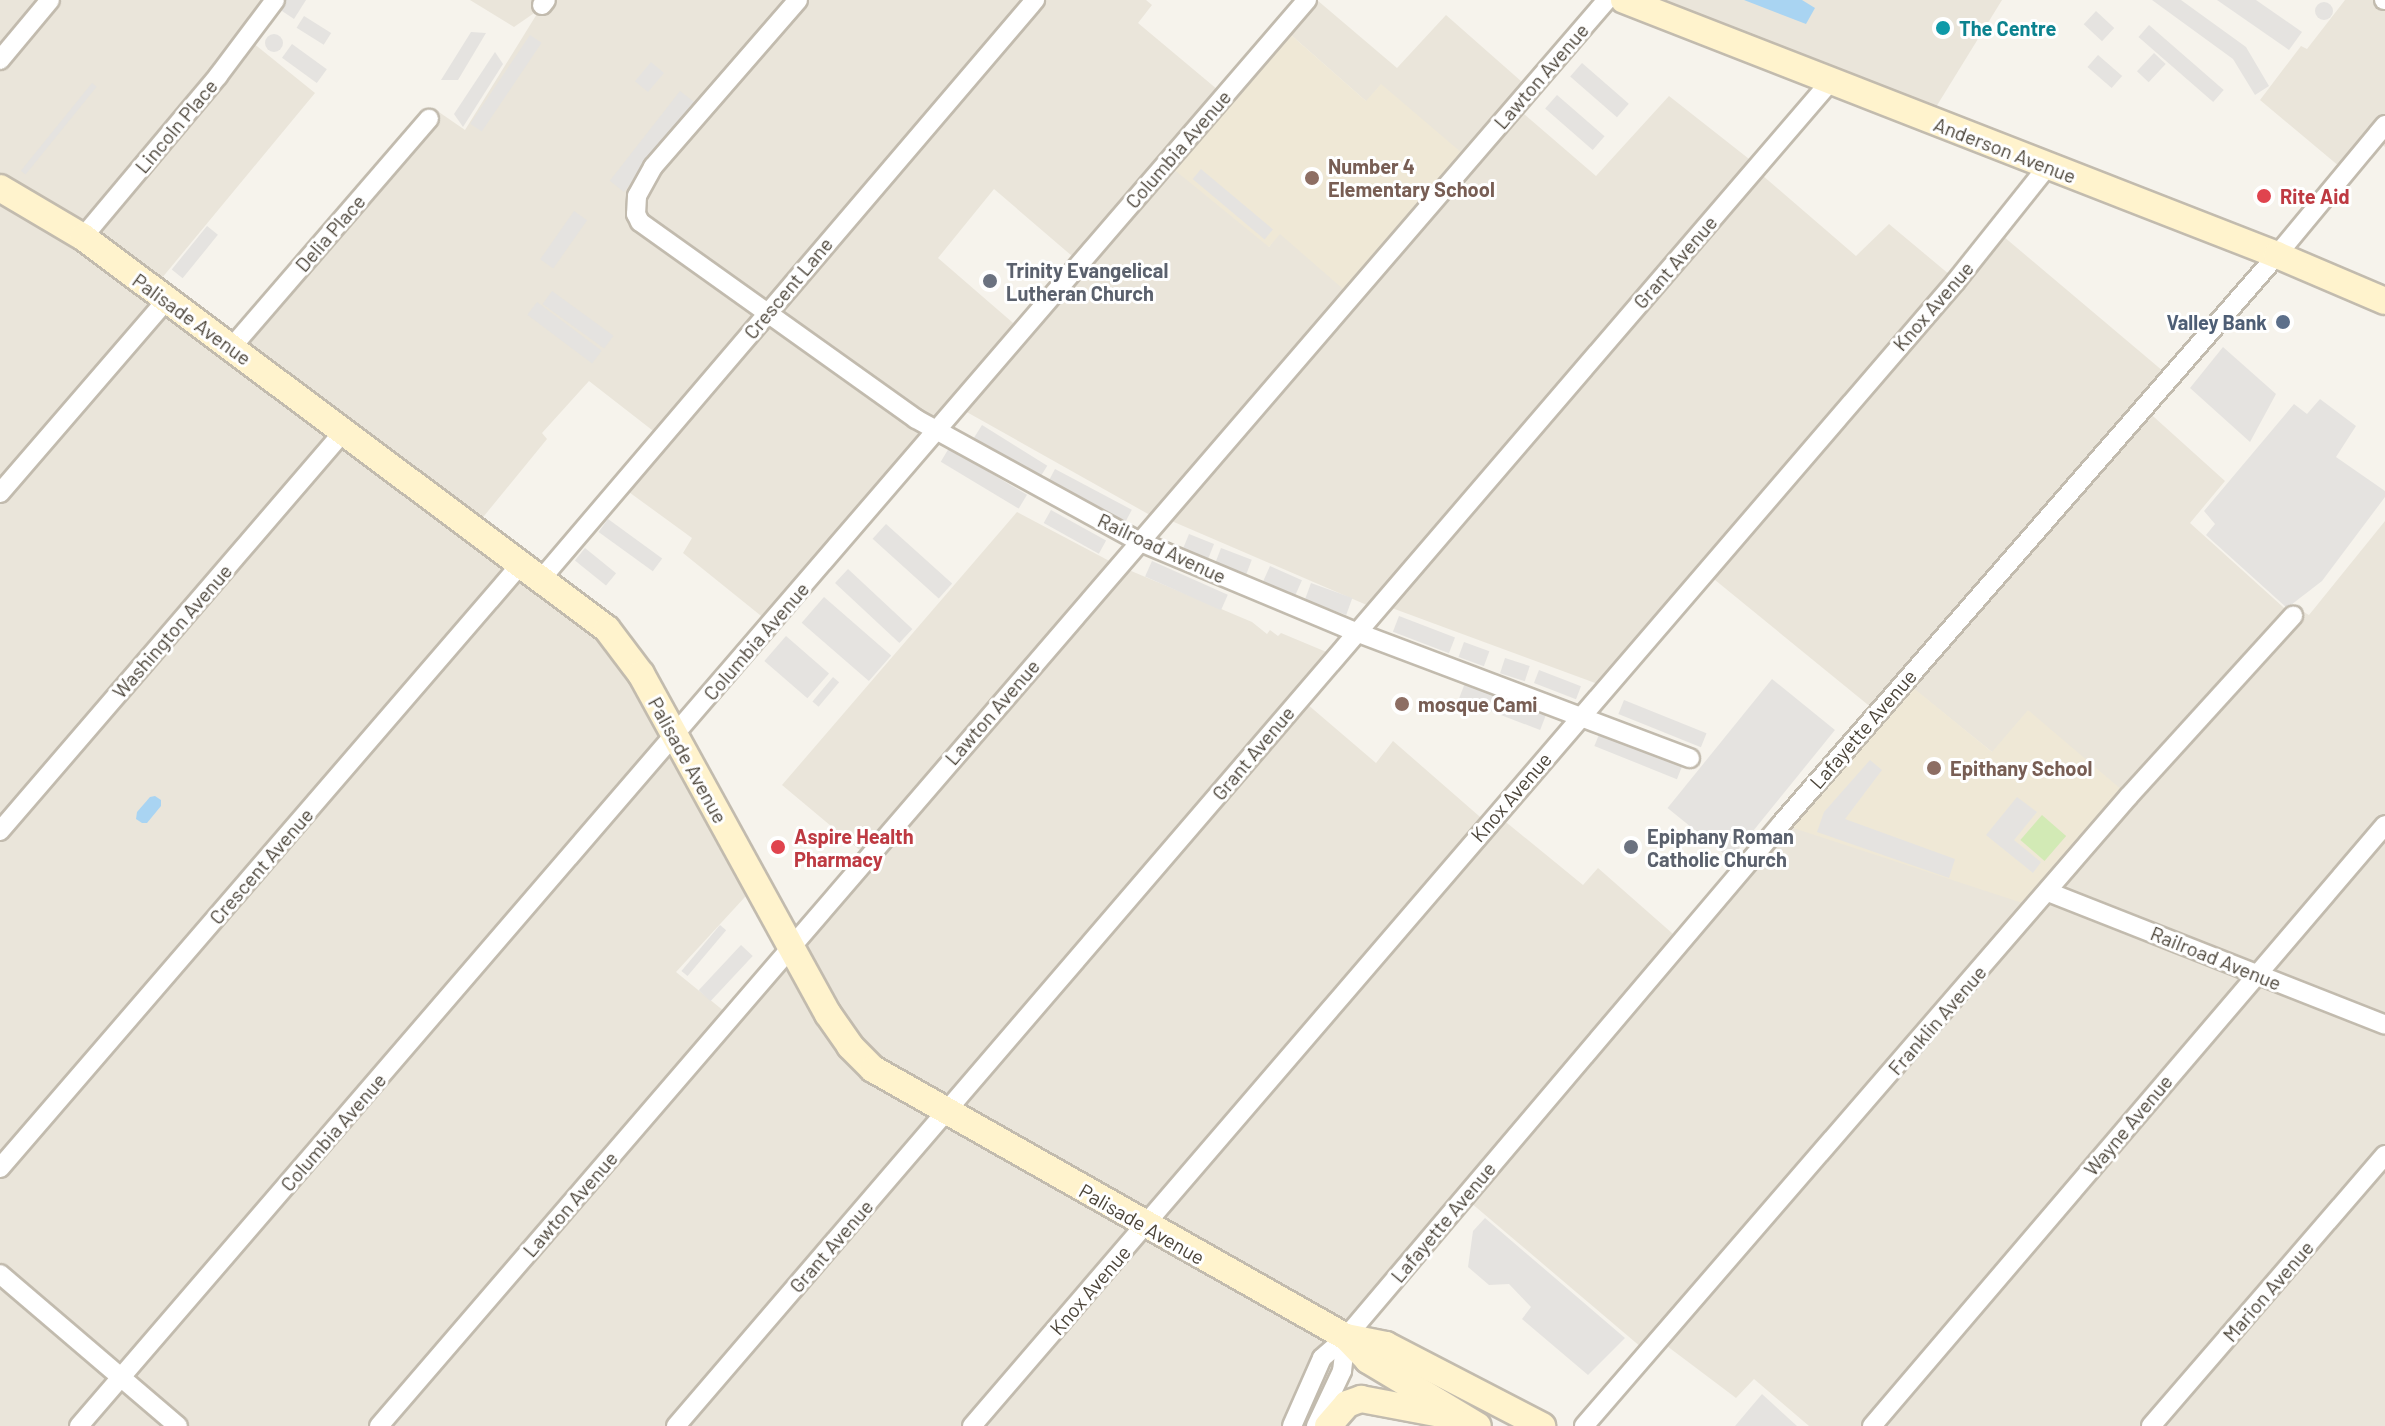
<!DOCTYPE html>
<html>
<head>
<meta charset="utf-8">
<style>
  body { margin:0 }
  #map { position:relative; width:2385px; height:1426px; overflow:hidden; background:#f6f3ec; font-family:Barlow,sans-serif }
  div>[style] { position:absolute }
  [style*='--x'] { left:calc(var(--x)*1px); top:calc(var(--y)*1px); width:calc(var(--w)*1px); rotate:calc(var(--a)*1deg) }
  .residential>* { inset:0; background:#eae5da }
  .education>* { inset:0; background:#efe8d6 }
  .green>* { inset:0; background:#d2eab5; transform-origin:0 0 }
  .parking>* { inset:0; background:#e5e3e0; transform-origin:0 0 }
  .round { border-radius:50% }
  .water>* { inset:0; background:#a9d4f2 }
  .roads { filter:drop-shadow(2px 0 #c2bbae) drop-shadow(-2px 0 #c2bbae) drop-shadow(0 2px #c2bbae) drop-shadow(0 -2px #c2bbae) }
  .minor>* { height:18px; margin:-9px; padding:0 9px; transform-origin:9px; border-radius:9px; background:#fff }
  .secondary>* { height:26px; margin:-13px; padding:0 13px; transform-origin:13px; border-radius:13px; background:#fff3cd }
  .dots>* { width:22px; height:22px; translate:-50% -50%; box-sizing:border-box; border:4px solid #fff; border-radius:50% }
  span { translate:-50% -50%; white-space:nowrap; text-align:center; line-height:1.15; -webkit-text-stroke:6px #fff; paint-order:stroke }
  .culture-label { font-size:20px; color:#0d838f; font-weight:700 }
  .left { translate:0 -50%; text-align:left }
  .street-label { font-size:20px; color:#4b4439 }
  .education-label { font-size:20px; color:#785e54; font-weight:700 }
  .health-label { font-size:20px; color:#be3a42; font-weight:700 }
  .worship-label { font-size:20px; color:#5b616d; font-weight:700 }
  .service-label { font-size:20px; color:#4e5e75; font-weight:700 }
  .right { translate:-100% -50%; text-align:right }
</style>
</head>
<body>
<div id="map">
  <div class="residential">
    <i style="clip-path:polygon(evenodd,0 0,275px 0,247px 38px,315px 93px,152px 290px,231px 348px,436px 110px,465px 130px,540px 9px,514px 27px,470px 0,1146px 0,1152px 5px,1138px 23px,1224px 95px,1269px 247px,1381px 84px,1367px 102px,1283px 28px,1307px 0,1317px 0,1397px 68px,1446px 15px,1530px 89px,1516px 107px,1596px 176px,1669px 96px,1758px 166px,1755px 169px,1856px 256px,1889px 224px,1956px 280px,1997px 231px,2170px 377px,2144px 408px,2225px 481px,2190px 523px,2293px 616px,2300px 610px,2309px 615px,2385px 521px,2385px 1426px,1809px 1426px,1754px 1379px,1736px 1398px,1659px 1340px,1648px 1353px,1464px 1197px,1322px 1358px,1292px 1426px,0 1426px,0 0,994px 189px,1079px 262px,1020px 329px,938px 258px,994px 189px,0 0,589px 381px,661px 437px,622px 487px,692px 538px,683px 553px,771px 624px,956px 406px,1157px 519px,1160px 516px,1376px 609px,1381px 604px,1606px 687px,1704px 571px,1878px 713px,1905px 682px,1992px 752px,1781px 824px,1681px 941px,1598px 868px,1583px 885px,1496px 814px,1487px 823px,1393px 741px,1376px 763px,1300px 698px,1336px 656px,1281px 633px,1278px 636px,1270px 630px,1267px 634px,1252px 622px,1117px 565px,1017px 512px,782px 785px,868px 857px,730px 1016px,676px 972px,756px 885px,607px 629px,475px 527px,547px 439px,542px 433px,589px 381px)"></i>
    <i style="clip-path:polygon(1624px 0,2002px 0,1928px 120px)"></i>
    <i style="clip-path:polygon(2345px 0,2385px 0,2385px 147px,2374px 138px,2346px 172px,2260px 100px,2301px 46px,2307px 49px)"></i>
  </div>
  <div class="education">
    <i style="clip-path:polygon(1283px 28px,1366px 101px,1381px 84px,1469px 159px,1350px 295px,1280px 234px,1269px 247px,1166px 163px)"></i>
    <i style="clip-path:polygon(1905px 681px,1992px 752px,2028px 710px,2129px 796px,2035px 907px,1781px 824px)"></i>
  </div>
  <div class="green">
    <i style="left:2042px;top:815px;width:32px;height:33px;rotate:41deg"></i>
  </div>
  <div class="parking">
    <i style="clip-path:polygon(285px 0,306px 0,294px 19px,279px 9px)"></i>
    <i style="clip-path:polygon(2152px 0,2181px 0,2246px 47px,2269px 86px,2255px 95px,2233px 59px)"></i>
    <i style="clip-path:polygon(2217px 0,2256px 0,2302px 32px,2289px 50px)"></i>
    <i class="round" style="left:2315px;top:2px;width:18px;height:18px"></i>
    <i style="left:2096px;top:11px;width:25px;height:18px;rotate:43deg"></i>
    <i style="left:304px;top:16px;width:32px;height:14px;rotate:32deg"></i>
    <i style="left:2149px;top:25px;width:99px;height:16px;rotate:41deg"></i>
    <i style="clip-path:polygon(471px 32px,486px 33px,458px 80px,441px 80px)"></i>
    <i class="round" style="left:265px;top:34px;width:18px;height:18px"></i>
    <i style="left:530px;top:35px;width:14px;height:107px;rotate:34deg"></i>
    <i style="left:292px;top:44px;width:43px;height:17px;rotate:36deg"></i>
    <i style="clip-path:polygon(495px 52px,503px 64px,463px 127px,454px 114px)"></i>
    <i style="left:2154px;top:53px;width:16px;height:25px;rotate:43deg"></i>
    <i style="left:2098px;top:55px;width:32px;height:16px;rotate:41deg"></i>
    <i style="left:651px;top:62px;width:17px;height:25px;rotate:40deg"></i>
    <i style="left:1582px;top:63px;width:62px;height:18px;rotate:41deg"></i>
    <i style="left:92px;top:83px;width:6px;height:113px;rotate:39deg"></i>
    <i style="left:680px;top:91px;width:18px;height:114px;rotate:38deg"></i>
    <i style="left:1557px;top:95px;width:63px;height:18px;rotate:41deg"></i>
    <i style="left:1201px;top:169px;width:94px;height:13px;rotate:40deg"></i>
    <i style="left:574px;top:211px;width:16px;height:59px;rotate:35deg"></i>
    <i style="left:207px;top:226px;width:14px;height:56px;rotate:39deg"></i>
    <i style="left:552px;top:291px;width:76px;height:16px;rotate:36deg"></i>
    <i style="left:537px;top:302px;width:81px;height:16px;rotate:37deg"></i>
    <i style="clip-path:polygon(2223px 347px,2276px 394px,2250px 442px,2190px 388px)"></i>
    <i style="clip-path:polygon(2320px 399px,2356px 426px,2336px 457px,2385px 491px,2385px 497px,2322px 581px,2287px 608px,2206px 535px,2215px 524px,2204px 511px,2294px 404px,2307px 414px)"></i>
    <i style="left:982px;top:425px;width:77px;height:16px;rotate:32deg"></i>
    <i style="left:949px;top:448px;width:91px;height:16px;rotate:31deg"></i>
    <i style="left:1055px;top:469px;width:87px;height:16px;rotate:28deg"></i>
    <i style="left:1051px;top:510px;width:63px;height:15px;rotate:29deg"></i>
    <i style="left:608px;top:519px;width:67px;height:16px;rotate:36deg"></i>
    <i style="left:886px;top:524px;width:89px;height:20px;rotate:42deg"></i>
    <i style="left:1189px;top:534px;width:27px;height:16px;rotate:22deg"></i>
    <i style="left:585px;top:548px;width:40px;height:16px;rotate:39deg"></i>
    <i style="left:1221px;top:548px;width:33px;height:16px;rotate:21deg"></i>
    <i style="left:1152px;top:561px;width:83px;height:17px;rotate:24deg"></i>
    <i style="left:1270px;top:566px;width:35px;height:17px;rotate:24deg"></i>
    <i style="left:848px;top:569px;width:88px;height:19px;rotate:43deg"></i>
    <i style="left:1311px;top:583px;width:44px;height:18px;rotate:20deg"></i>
    <i style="left:824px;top:597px;width:89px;height:34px;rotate:41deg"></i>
    <i style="left:1399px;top:616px;width:60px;height:17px;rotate:21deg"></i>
    <i style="left:786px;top:636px;width:57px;height:33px;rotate:41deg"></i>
    <i style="left:1464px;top:642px;width:27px;height:16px;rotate:20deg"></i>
    <i style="left:1505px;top:658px;width:26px;height:16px;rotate:18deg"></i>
    <i style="left:1539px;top:670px;width:45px;height:14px;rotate:21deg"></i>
    <i style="left:833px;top:677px;width:8px;height:32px;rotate:40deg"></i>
    <i style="left:1772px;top:679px;width:81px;height:166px;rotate:39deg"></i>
    <i style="left:1465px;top:683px;width:87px;height:17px;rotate:21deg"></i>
    <i style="left:1624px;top:700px;width:89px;height:15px;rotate:22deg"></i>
    <i style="left:1600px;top:732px;width:89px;height:15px;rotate:22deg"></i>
    <i style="clip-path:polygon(1870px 760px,1882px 770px,1845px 819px,1955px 859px,1949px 878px,1817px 832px,1824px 812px)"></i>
    <i style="clip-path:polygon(2017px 797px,2037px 812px,2014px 840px,2041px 862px,2033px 873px,1986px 835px)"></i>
    <i style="left:720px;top:925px;width:8px;height:60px;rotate:40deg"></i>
    <i style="left:741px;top:945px;width:16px;height:62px;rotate:43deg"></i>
    <i style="clip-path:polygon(1485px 1218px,1625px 1338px,1588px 1375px,1522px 1319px,1531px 1307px,1509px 1284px,1489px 1285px,1468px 1267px,1473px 1231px)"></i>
    <i style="clip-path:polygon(1762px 1394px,1797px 1426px,1735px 1426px)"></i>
  </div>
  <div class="water">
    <i style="clip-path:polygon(1744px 0,1802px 0,1815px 8px,1806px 24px)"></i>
    <i style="clip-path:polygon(155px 796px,161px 800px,161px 806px,147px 823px,142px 823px,136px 819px,137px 812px,150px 797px)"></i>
  </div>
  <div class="roads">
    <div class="minor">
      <i style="--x:798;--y:0;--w:221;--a:131"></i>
      <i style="--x:653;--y:167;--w:33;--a:119"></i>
      <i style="--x:637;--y:196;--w:18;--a:93"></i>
      <i style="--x:636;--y:214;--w:9;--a:63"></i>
      <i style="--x:640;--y:222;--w:339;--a:35.5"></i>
      <i style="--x:916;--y:419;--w:253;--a:28.8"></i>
      <i style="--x:1138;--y:541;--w:236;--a:22.7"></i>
      <i style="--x:1356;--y:632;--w:357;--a:20.7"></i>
      <i style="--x:2384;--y:0;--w:1;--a:0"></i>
      <i style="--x:542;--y:5;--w:6;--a:-51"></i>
      <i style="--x:0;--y:60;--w:78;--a:-50.2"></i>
      <i style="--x:83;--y:237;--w:210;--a:-50"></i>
      <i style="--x:218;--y:76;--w:95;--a:-53.1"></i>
      <i style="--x:231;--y:348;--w:303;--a:-49.2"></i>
      <i style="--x:0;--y:493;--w:254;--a:-49.2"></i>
      <i style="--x:542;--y:578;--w:760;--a:-49.54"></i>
      <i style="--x:0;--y:831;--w:528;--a:-49.3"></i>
      <i style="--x:2048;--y:892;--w:362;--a:21.5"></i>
      <i style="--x:0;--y:1168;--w:798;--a:-49.22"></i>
      <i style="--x:0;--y:1274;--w:234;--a:40.5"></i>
      <i style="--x:79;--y:1426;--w:1882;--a:-49.27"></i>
      <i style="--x:379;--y:1426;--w:1882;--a:-49.27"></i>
      <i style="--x:676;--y:1426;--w:1771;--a:-49.35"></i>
      <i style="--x:972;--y:1426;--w:1510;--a:-49.32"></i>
      <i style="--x:1956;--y:281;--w:146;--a:-51.4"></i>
      <i style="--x:1292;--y:1426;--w:74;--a:-66.2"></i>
      <i style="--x:1322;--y:1358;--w:32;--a:-41"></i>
      <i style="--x:1346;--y:1337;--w:673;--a:-49.7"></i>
      <i style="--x:1781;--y:824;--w:755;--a:-48.92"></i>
      <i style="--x:2277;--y:255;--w:169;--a:-50.3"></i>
      <i style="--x:1316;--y:1426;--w:61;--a:-64.7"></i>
      <i style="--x:1342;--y:1371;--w:34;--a:-83"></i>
      <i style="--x:1584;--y:1426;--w:833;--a:-49.14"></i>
      <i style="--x:2129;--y:796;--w:244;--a:-47.7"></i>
      <i style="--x:1872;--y:1426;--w:790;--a:-49.52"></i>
      <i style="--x:2151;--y:1426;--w:358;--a:-49.2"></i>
    </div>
    <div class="secondary">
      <i style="--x:1624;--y:0;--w:701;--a:21.33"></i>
      <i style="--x:2277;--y:255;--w:117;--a:23.1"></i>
      <i style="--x:0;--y:188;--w:96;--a:30.6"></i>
      <i style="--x:83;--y:237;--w:654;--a:36.8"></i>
      <i style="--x:607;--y:629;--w:56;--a:52.9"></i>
      <i style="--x:641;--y:674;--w:388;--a:61.2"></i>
      <i style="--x:828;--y:1014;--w:39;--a:55"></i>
      <i style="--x:850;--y:1046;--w:33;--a:45"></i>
      <i style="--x:873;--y:1069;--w:544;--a:29.54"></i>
      <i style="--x:1346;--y:1337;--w:32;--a:46"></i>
      <i style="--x:1368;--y:1360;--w:128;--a:31"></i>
      <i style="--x:1346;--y:1337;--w:41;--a:11.3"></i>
      <i style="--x:1386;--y:1345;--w:176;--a:27.4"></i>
      <i style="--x:1328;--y:1426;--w:29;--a:-49"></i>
      <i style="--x:1347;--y:1404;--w:15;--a:-20"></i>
      <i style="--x:1361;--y:1399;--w:92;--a:10.7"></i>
    </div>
  </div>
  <div class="dots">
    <i style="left:1943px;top:28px;background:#0f9aa8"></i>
    <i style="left:1312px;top:178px;background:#8d6e63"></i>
    <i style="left:2264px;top:196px;background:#e0444e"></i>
    <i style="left:990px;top:281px;background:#6b7280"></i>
    <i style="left:2283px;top:322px;background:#5c6f8a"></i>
    <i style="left:1402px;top:704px;background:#8d6e63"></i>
    <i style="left:1934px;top:768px;background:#8d6e63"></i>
    <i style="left:778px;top:847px;background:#e0444e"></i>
    <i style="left:1631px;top:847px;background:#6b7280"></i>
  </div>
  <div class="culture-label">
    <span class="left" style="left:1959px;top:28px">The Centre</span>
  </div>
  <div class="street-label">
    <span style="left:1541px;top:76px;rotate:-49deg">Lawton Avenue</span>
    <span style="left:176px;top:126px;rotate:-50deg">Lincoln Place</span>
    <span style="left:1178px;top:149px;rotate:-49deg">Columbia Avenue</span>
    <span style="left:2005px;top:150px;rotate:21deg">Anderson Avenue</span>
    <span style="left:330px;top:233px;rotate:-49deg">Delia Place</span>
    <span style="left:1675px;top:262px;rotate:-49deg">Grant Avenue</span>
    <span style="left:788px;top:288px;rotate:-50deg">Crescent Lane</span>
    <span style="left:1933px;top:306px;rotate:-49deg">Knox Avenue</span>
    <span style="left:192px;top:319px;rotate:36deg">Palisade Avenue</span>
    <span style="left:1162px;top:548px;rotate:25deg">Railroad Avenue</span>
    <span style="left:172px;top:631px;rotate:-49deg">Washington Avenue</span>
    <span style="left:756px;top:641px;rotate:-49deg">Columbia Avenue</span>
    <span style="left:992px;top:712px;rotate:-49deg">Lawton Avenue</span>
    <span style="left:1863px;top:729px;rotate:-49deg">Lafayette Avenue</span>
    <span style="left:1253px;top:753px;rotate:-50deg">Grant Avenue</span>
    <span style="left:688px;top:760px;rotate:61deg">Palisade Avenue</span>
    <span style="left:1511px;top:797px;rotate:-49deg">Knox Avenue</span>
    <span style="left:261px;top:866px;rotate:-49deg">Crescent Avenue</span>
    <span style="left:2216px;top:958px;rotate:22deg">Railroad Avenue</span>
    <span style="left:1937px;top:1020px;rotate:-49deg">Franklin Avenue</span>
    <span style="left:2128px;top:1125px;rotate:-50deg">Wayne Avenue</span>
    <span style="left:333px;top:1132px;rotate:-49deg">Columbia Avenue</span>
    <span style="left:570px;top:1204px;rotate:-49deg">Lawton Avenue</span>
    <span style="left:1443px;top:1222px;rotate:-50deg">Lafayette Avenue</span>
    <span style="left:1142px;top:1224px;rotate:30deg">Palisade Avenue</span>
    <span style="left:831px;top:1246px;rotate:-49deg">Grant Avenue</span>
    <span style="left:1090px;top:1290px;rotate:-49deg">Knox Avenue</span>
    <span style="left:2268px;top:1291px;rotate:-49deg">Marion Avenue</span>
  </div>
  <div class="education-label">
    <span class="left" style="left:1328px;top:178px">Number 4<br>Elementary School</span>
    <span class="left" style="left:1418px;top:704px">mosque Cami</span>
    <span class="left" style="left:1950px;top:768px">Epithany School</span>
  </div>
  <div class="health-label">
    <span class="left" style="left:2280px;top:196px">Rite Aid</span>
    <span class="left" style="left:794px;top:848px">Aspire Health<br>Pharmacy</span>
  </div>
  <div class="worship-label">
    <span class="left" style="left:1006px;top:282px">Trinity Evangelical<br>Lutheran Church</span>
    <span class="left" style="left:1647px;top:848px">Epiphany Roman<br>Catholic Church</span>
  </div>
  <div class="service-label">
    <span class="right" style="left:2267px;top:322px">Valley Bank</span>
  </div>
</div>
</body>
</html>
